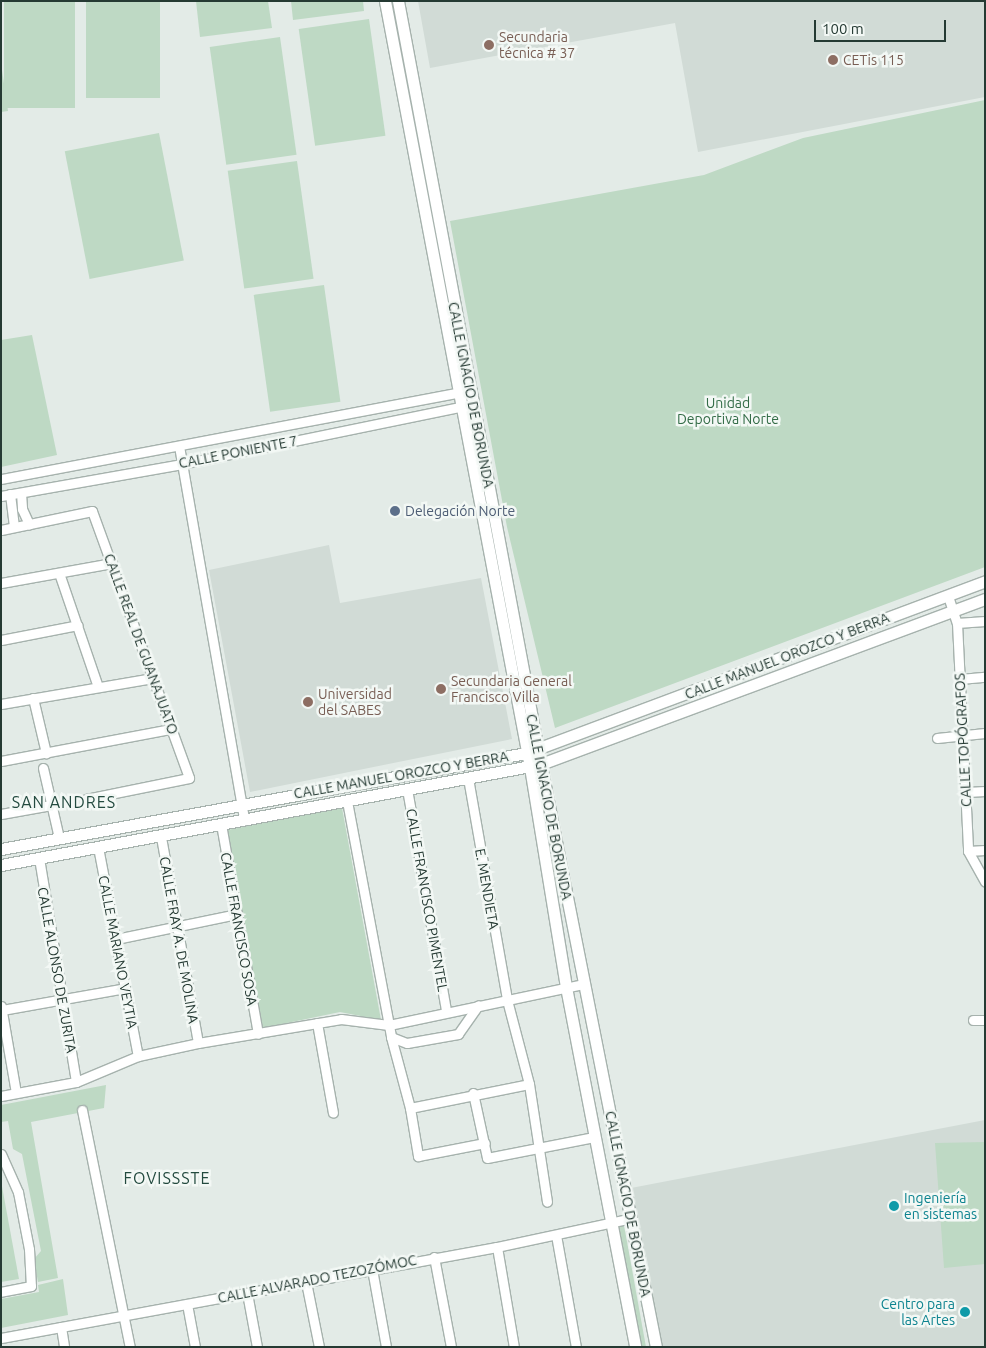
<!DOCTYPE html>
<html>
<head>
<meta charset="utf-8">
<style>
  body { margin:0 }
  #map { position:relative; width:986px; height:1348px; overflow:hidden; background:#e3ebe7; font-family:Ubuntu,sans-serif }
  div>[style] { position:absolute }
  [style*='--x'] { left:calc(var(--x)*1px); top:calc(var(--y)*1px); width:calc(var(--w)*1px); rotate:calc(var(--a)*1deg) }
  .built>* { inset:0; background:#d1dbd6 }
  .green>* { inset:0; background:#bed9c4; transform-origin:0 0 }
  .roads { filter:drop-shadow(1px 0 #a6b2ad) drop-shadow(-1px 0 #a6b2ad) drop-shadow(0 1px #a6b2ad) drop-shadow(0 -1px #a6b2ad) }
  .minor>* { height:9px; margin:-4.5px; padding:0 4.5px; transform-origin:4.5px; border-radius:4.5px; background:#fff }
  .tertiary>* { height:11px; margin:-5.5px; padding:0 5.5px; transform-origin:5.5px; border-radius:5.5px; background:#fff }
  .dots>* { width:14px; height:14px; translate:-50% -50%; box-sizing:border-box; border:2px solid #f3f8f5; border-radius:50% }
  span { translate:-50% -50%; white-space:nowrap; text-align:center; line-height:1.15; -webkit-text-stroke:5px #f3f8f5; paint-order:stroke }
  .education-label { font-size:14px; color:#785e54 }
  .left { translate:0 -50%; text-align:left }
  .street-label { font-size:14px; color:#253a33 }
  .park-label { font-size:14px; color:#336c47 }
  .service-label { font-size:14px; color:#4e5e75 }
  .culture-label { font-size:14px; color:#0d838f }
  .right { translate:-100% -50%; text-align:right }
  .quarter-label { font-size:16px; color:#234a3f; letter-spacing:1px }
  .frame { position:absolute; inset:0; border:2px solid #253a33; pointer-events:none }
  .scale { position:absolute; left:814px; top:20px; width:132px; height:22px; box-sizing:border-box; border:2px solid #253a33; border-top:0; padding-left:6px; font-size:15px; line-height:18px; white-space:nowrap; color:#253a33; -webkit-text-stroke:4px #f3f8f5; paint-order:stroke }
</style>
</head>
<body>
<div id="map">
  <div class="built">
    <i style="clip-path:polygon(418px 1px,985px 1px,985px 97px,698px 152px,675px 23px,430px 68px)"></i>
    <i style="clip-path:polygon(329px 545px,340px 603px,481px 578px,512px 739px,250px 792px,209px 570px)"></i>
    <i style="clip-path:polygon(985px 1120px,985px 1347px,660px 1347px,631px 1188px)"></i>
  </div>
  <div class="green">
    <i style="left:4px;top:1px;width:71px;height:107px"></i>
    <i style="left:86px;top:1px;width:74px;height:97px"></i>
    <i style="clip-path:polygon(196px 1px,268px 1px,272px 28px,200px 37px)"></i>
    <i style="clip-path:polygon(291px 1px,363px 1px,364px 11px,293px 20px)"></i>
    <i style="left:369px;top:19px;width:118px;height:71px;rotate:82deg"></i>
    <i style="left:280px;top:37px;width:119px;height:71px;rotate:82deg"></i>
    <i style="clip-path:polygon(1px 63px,8px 111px,1px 112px)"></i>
    <i style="clip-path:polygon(985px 100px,985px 567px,555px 728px,507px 527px,450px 221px,704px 175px,803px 138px)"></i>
    <i style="left:159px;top:133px;width:130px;height:96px;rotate:79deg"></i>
    <i style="left:297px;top:161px;width:119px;height:70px;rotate:82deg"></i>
    <i style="left:324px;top:285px;width:118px;height:71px;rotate:82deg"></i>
    <i style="clip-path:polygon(32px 335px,57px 455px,1px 467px,1px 340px)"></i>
    <i style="clip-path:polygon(342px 808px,381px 1020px,340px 1012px,263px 1028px,227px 830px)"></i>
    <i style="clip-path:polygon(106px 1085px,104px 1108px,31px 1122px,58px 1278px,38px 1282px,34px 1259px,41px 1251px,22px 1154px,13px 1149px,8px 1121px,1px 1122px,1px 1105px)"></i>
    <i style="clip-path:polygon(985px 1142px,985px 1264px,944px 1268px,935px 1143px)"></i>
    <i style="clip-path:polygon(1px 1181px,19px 1279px,1px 1282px)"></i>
    <i style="clip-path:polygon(622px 1221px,624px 1225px,646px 1347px,639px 1347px,617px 1224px)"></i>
    <i style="clip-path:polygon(63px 1279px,68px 1315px,1px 1328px,1px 1299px,39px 1292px,38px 1285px)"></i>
  </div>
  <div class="roads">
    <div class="minor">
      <i style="--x:179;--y:446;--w:380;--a:80.1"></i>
      <i style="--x:1;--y:479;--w:472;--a:-10.7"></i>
      <i style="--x:21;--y:493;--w:16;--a:86"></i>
      <i style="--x:22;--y:509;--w:17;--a:65"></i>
      <i style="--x:10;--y:494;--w:33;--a:83"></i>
      <i style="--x:1;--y:496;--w:184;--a:-10"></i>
      <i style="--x:182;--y:464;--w:298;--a:-11.6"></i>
      <i style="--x:1;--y:530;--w:93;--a:-11.8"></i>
      <i style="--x:92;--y:511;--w:284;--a:70"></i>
      <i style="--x:189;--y:778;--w:105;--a:168.5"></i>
      <i style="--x:59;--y:573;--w:120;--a:71.1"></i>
      <i style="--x:1;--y:583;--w:113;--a:-10.2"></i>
      <i style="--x:948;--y:596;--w:28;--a:72"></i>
      <i style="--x:957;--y:623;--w:228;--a:87.2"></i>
      <i style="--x:968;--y:851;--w:35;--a:61"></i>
      <i style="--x:957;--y:623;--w:28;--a:-4"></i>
      <i style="--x:1;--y:640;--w:78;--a:-11"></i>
      <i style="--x:960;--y:679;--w:25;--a:-5"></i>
      <i style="--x:33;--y:698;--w:57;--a:76.7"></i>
      <i style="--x:1;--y:704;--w:154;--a:-9.7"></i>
      <i style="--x:937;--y:738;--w:48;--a:-5.9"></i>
      <i style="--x:1;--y:761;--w:173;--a:-10.7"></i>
      <i style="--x:43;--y:768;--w:72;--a:77.1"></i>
      <i style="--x:468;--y:778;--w:225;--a:80"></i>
      <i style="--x:507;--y:1000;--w:87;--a:75.3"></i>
      <i style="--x:529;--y:1084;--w:119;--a:81.3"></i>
      <i style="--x:407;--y:789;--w:225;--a:80"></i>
      <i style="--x:967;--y:792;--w:18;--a:-3"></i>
      <i style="--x:347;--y:801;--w:240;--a:79.4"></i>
      <i style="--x:391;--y:1037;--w:73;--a:75"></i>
      <i style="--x:410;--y:1108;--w:49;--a:80.5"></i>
      <i style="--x:418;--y:1156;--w:68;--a:-11"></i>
      <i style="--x:1;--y:814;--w:51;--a:-10.2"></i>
      <i style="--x:221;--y:824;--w:213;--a:80"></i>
      <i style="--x:161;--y:837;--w:209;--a:79.8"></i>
      <i style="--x:98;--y:847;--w:213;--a:79.2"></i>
      <i style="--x:968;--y:851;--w:17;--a:-3"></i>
      <i style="--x:39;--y:858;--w:227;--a:80.6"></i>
      <i style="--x:116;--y:939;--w:124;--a:-11.7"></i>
      <i style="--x:1;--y:1006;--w:88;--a:80.2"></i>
      <i style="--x:2;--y:1010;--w:125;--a:-10.1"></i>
      <i style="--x:973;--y:1020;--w:12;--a:0"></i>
      <i style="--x:317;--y:1023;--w:91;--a:79.9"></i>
      <i style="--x:391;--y:1037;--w:17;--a:21"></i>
      <i style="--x:407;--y:1043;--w:52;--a:-10"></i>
      <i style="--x:458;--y:1034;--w:35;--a:-55"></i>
      <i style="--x:473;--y:1093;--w:66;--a:77.8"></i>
      <i style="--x:487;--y:1158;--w:109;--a:-11.1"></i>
      <i style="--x:1;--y:1096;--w:76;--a:-10.6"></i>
      <i style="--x:76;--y:1082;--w:67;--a:-22.8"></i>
      <i style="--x:138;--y:1056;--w:61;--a:-12.2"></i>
      <i style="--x:198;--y:1043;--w:145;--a:-9.5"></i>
      <i style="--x:341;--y:1019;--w:48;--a:7.1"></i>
      <i style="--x:389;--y:1025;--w:198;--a:-11.9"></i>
      <i style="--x:410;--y:1108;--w:121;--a:-11.4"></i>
      <i style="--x:82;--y:1110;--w:242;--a:78.6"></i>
      <i style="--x:1;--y:1154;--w:42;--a:65.9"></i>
      <i style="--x:18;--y:1192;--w:58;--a:79.1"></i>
      <i style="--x:29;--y:1249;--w:37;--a:87"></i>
      <i style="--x:31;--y:1286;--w:31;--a:169"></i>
      <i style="--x:556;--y:1235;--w:114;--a:79.9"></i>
      <i style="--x:497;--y:1247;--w:101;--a:80.4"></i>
      <i style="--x:434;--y:1257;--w:92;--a:79.3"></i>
      <i style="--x:372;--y:1269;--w:79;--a:79.8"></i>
      <i style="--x:306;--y:1282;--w:66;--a:78.7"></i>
      <i style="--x:247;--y:1293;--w:55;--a:79.5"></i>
      <i style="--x:187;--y:1304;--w:44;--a:79.5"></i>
      <i style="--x:61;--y:1327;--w:20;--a:81"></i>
      <i style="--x:1;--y:1338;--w:504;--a:-10.4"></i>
      <i style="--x:497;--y:1247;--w:138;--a:-12.1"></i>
    </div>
    <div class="tertiary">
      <i style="--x:385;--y:1;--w:780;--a:79.28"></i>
      <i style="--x:530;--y:767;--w:223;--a:80.7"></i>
      <i style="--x:566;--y:987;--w:367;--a:79.1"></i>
      <i style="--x:398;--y:1;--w:762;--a:79.41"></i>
      <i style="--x:538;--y:750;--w:609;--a:78.82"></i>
      <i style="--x:1;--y:849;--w:534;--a:-10.36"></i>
      <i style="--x:526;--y:753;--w:490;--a:-20.5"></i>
      <i style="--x:1;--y:865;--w:549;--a:-10.59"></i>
      <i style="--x:541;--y:764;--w:474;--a:-20.4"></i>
    </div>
  </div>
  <div class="dots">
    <i style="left:489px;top:45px;background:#8d6e63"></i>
    <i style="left:833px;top:60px;background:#8d6e63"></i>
    <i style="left:395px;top:511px;background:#5c6f8a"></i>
    <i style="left:441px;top:689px;background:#8d6e63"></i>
    <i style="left:308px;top:702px;background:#8d6e63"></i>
    <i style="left:894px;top:1206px;background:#0f9aa8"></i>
    <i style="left:965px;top:1312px;background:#0f9aa8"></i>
  </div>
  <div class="education-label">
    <span class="left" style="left:499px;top:45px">Secundaria<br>técnica # 37</span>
    <span class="left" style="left:843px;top:60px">CETis 115</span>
    <span class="left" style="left:451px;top:689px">Secundaria General<br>Francisco Villa</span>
    <span class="left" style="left:318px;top:702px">Universidad<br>del SABES</span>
  </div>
  <div class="street-label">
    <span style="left:471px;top:395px;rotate:79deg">CALLE IGNACIO DE BORUNDA</span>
    <span style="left:238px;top:452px;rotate:-11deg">CALLE PONIENTE 7</span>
    <span style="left:141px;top:644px;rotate:70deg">CALLE REAL DE GUANAJUATO</span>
    <span style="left:787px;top:656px;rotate:-21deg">CALLE MANUEL OROZCO Y BERRA</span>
    <span style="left:963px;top:740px;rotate:-93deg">CALLE TOPÓGRAFOS</span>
    <span style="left:401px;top:775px;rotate:-10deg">CALLE MANUEL OROZCO Y BERRA</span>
    <span style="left:549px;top:807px;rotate:79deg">CALLE IGNACIO DE BORUNDA</span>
    <span style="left:487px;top:889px;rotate:80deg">E. MENDIETA</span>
    <span style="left:427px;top:900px;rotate:80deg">CALLE FRANCISCO PIMENTEL</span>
    <span style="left:239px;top:929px;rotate:80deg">CALLE FRANCISCO SOSA</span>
    <span style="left:179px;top:940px;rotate:80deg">CALLE FRAY A. DE MOLINA</span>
    <span style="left:118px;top:952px;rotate:79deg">CALLE MARIANO VEYTIA</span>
    <span style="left:57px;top:970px;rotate:80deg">CALLE ALONSO DE ZURITA</span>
    <span style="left:628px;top:1204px;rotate:79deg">CALLE IGNACIO DE BORUNDA</span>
    <span style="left:317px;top:1279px;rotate:-11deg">CALLE ALVARADO TEZOZÓMOC</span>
  </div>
  <div class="park-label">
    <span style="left:728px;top:411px">Unidad<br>Deportiva Norte</span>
  </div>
  <div class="service-label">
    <span class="left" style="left:405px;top:511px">Delegación Norte</span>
  </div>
  <div class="culture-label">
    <span class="left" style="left:904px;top:1206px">Ingeniería<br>en sistemas</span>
    <span class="right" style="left:955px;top:1312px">Centro para<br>las Artes</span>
  </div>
  <div class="quarter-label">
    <span style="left:64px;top:802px">SAN ANDRES</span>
    <span style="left:167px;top:1178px">FOVISSSTE</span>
  </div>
  <div class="frame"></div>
  <div class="scale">100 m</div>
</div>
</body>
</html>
